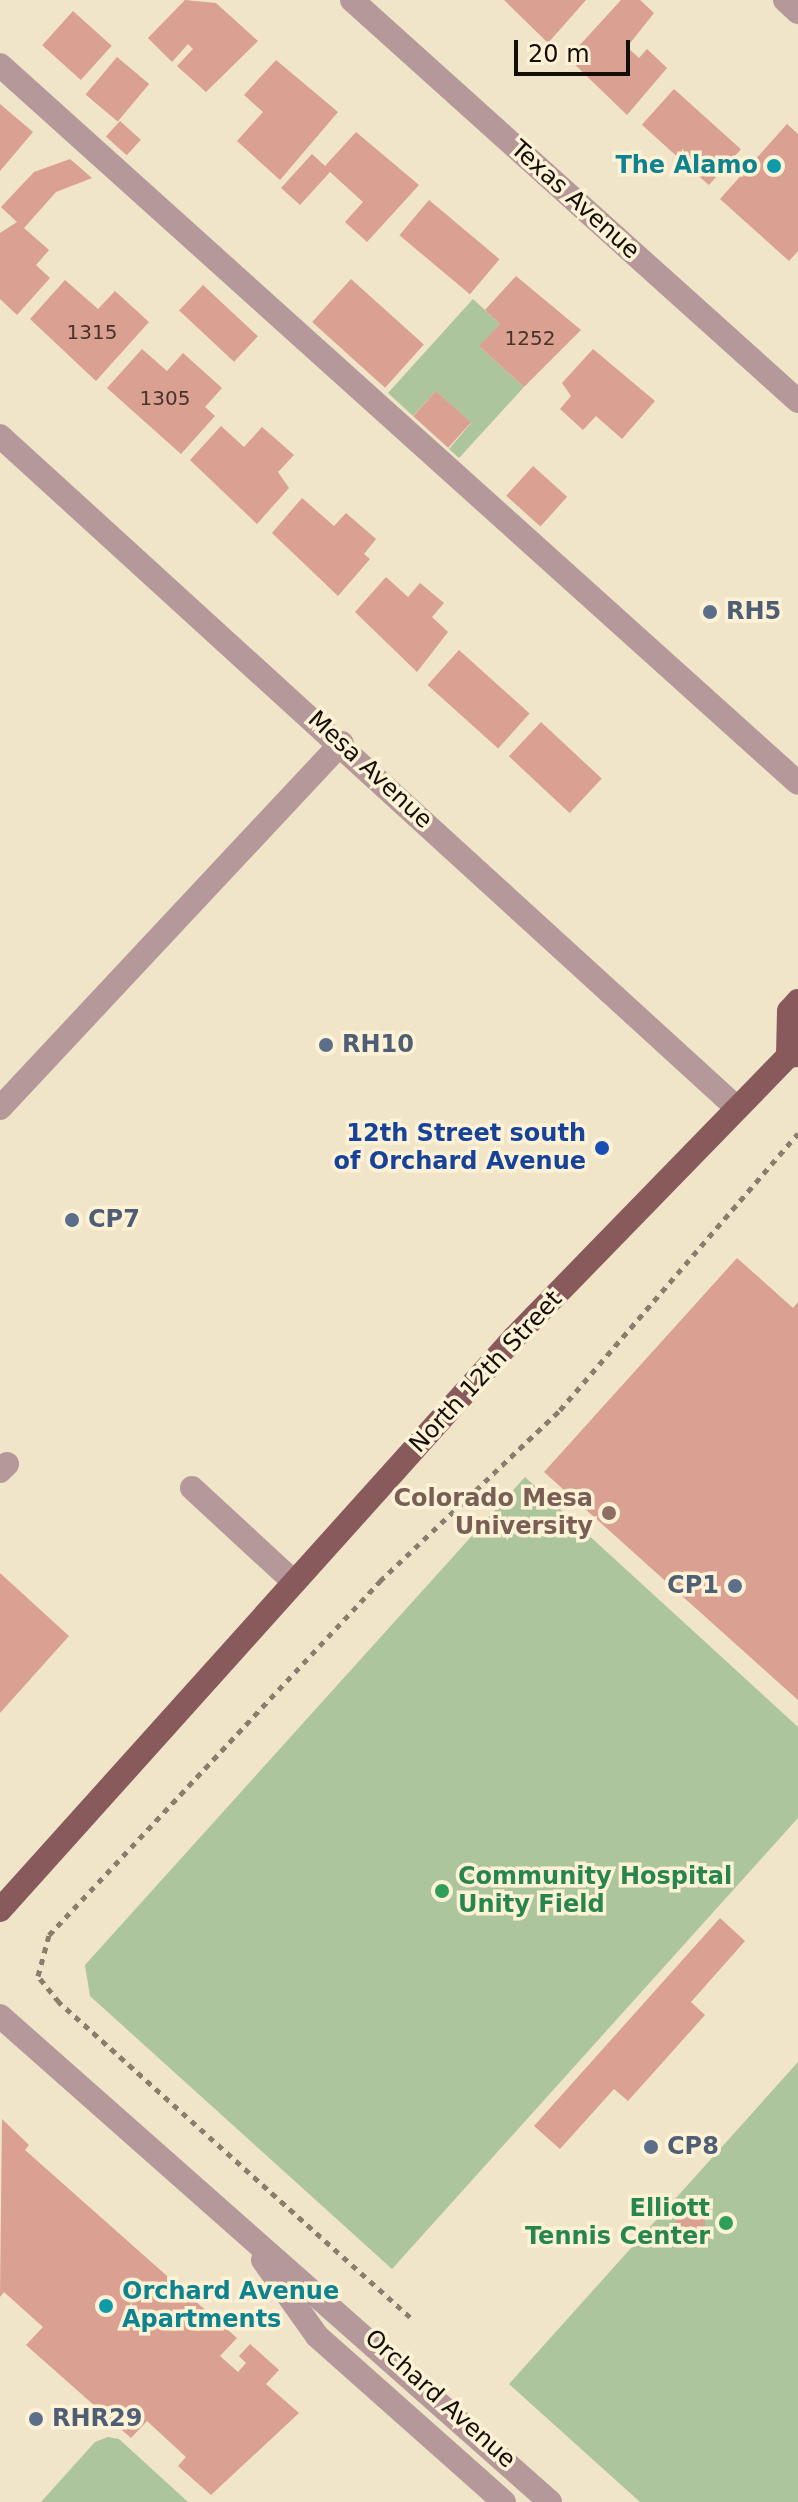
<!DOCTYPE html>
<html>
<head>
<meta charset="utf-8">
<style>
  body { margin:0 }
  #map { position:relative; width:798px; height:2502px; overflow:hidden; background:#f0e4c9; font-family:"DejaVu Sans",sans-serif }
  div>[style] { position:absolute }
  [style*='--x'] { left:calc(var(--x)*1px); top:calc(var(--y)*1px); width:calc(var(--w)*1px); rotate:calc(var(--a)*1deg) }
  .green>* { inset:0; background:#adc59d }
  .building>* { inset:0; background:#daa092; transform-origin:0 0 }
  .path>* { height:5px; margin-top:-2.5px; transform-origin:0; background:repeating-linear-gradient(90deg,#877e6c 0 6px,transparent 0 12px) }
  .minor>* { height:24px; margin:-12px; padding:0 12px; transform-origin:12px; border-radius:12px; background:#b5999a }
  .major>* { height:24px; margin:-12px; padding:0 12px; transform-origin:12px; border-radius:12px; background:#895a5c }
  .dots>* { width:22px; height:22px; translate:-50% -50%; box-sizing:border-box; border:4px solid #fdf1d6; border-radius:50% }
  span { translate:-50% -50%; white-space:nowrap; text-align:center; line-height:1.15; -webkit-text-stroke:7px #fdf1d6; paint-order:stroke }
  .number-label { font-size:20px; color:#463329 }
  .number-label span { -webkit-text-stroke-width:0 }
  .culture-label { font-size:24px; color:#0d838f; font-weight:700 }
  .right { translate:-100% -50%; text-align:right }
  .left { translate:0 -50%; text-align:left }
  .street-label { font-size:24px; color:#140f06 }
  .service-label { font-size:24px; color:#4e5e75; font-weight:700 }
  .transit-label { font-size:24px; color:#164399; font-weight:700 }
  .education-label { font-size:24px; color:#785e54; font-weight:700 }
  .leisure-label { font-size:24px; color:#27864d; font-weight:700 }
  .scale { position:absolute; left:514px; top:40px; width:116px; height:36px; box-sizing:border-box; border:4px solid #140f06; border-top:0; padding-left:10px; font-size:24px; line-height:28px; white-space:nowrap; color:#140f06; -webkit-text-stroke:6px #fdf1d6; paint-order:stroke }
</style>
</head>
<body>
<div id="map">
  <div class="green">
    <i style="clip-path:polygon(473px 299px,500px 324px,480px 347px,524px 387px,459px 458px,449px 449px,471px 423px,436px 391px,413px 416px,388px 393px)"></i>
    <i style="clip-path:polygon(525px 1477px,798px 1727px,798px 1818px,392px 2269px,90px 1996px,85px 1965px)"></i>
    <i style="clip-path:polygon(798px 2062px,798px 2502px,640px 2502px,509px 2384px)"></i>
    <i style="clip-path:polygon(108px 2437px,119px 2439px,188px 2502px,41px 2502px,95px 2442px)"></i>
  </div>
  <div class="building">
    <i style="clip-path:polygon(185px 0,216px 3px,258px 41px,206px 92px,177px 66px,193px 49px,188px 44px,172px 62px,148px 38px)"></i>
    <i style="clip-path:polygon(504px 0,586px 0,548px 43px)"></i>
    <i style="clip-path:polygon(621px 0,640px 0,654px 13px,627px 47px,639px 58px,647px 49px,667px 68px,627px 115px,568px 58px)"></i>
    <i style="left:73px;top:11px;width:52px;height:46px;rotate:42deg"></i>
    <i style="left:117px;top:57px;width:42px;height:49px;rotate:40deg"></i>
    <i style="clip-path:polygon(276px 60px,338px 112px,280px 180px,237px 141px,263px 112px,244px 95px)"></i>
    <i style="left:674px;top:89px;width:90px;height:48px;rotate:42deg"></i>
    <i style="clip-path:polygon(0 104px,33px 132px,0 171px)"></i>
    <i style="left:120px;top:121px;width:28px;height:21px;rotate:42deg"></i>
    <i style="clip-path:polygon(787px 124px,798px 134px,798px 251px,789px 261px,720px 199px)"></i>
    <i style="clip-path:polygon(356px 132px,419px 185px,367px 242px,345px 222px,363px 202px,330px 172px,300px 205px,281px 188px,312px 154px,325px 166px)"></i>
    <i style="clip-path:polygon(70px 159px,92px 178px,56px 192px,24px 228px,49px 250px,36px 265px,50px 278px,17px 315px,0 299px,0 233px,17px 222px,1px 207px,34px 172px)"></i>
    <i style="left:429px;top:200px;width:92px;height:46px;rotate:40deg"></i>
    <i style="clip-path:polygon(516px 276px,581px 330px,524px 387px,479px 346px,500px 324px,485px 310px)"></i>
    <i style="left:351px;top:279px;width:98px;height:58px;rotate:42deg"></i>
    <i style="clip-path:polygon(65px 280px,98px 309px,115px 291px,149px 322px,96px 381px,30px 319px)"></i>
    <i style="left:203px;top:285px;width:75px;height:35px;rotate:43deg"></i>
    <i style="clip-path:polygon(142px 349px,167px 371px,183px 353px,222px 388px,205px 407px,215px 416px,181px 454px,107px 388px)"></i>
    <i style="clip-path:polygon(593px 349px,655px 401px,622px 439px,596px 416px,583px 430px,560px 409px,571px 396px,562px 383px)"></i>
    <i style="left:436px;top:391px;width:47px;height:34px;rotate:42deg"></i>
    <i style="clip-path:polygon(221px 426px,244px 447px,262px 427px,294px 455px,278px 472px,289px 488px,257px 524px,190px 460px)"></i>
    <i style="left:533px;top:466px;width:46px;height:40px;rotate:42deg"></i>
    <i style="clip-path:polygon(302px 498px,334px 526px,346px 513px,376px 539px,364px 554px,370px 559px,338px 596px,272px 533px)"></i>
    <i style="clip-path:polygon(386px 577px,408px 597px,420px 583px,444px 603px,432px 617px,448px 632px,417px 672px,355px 612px)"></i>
    <i style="left:459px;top:650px;width:95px;height:47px;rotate:42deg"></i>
    <i style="left:541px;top:722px;width:83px;height:47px;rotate:43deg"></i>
    <i style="clip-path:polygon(737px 1258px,793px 1308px,798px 1302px,798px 1700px,544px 1472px)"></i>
    <i style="clip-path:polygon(0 1573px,69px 1636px,0 1713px)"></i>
    <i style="clip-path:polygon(720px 1918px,745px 1941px,691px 2002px,705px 2015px,628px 2101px,614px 2089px,560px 2149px,534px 2126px)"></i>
    <i style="clip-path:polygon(2px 2119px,29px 2145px,25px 2150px,237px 2338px,220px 2356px,238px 2372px,246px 2363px,239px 2356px,250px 2344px,279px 2370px,266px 2384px,299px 2413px,211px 2495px,178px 2466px,186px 2457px,147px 2421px,131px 2438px,26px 2345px,43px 2327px,4px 2292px,0 2297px)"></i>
    <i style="left:705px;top:2218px;width:26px;height:29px;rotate:90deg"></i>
  </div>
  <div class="path">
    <i style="--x:410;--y:2317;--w:472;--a:-138.1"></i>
    <i style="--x:59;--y:2002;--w:33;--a:-129"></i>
    <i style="--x:38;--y:1976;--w:42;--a:-75"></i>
    <i style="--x:49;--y:1935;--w:485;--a:-46.9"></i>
    <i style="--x:380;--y:1581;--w:248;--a:-43.5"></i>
    <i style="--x:560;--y:1410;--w:365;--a:-49.3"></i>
  </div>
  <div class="minor">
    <i style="--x:352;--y:0;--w:600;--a:41.96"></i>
    <i style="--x:785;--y:0;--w:18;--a:43"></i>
    <i style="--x:0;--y:65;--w:1073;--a:41.98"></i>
    <i style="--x:0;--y:436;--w:997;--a:42.36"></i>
    <i style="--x:0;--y:1108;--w:500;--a:-46.9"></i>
    <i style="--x:0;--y:1471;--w:10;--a:-45"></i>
    <i style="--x:192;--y:1488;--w:139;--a:42.7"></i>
    <i style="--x:0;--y:2016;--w:734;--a:41.46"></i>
    <i style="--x:263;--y:2260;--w:93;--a:54.6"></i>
    <i style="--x:317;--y:2336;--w:250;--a:41.6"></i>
  </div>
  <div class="major">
    <i style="--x:798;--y:1001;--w:13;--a:132"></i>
    <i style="--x:789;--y:1011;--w:45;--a:91.3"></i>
    <i style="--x:788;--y:1056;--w:10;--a:-6"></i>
    <i style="--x:0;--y:1910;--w:769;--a:-48.06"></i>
    <i style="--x:514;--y:1338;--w:393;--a:-45.8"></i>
  </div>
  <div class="dots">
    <i style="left:774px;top:166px;background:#0f9aa8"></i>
    <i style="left:710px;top:612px;background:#5c6f8a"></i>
    <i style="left:326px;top:1045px;background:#5c6f8a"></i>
    <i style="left:602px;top:1148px;background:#1a4fb4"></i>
    <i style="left:72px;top:1220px;background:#5c6f8a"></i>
    <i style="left:609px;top:1513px;background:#8d6e63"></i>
    <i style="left:735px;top:1586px;background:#5c6f8a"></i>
    <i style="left:442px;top:1891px;background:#2e9e5b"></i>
    <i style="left:651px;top:2147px;background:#5c6f8a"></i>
    <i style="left:726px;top:2223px;background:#2e9e5b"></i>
    <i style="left:106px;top:2306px;background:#0f9aa8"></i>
    <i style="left:36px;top:2419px;background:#5c6f8a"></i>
  </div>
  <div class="number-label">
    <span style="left:92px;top:332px">1315</span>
    <span style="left:530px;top:338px">1252</span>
    <span style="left:165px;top:398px">1305</span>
  </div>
  <div class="culture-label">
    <span class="right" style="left:758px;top:166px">The Alamo</span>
    <span class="left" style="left:122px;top:2306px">Orchard Avenue<br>Apartments</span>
  </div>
  <div class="street-label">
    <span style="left:575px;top:200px;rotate:42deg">Texas Avenue</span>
    <span style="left:370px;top:770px;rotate:43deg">Mesa Avenue</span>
    <span style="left:486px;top:1372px;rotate:-47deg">North 12th Street</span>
    <span style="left:440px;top:2399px;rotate:42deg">Orchard Avenue</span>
  </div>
  <div class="service-label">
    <span class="left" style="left:726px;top:612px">RH5</span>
    <span class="left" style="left:342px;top:1045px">RH10</span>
    <span class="left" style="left:88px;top:1220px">CP7</span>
    <span class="right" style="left:719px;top:1586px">CP1</span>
    <span class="left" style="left:667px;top:2147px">CP8</span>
    <span class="left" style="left:52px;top:2419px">RHR29</span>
  </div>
  <div class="transit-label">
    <span class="right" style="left:586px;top:1148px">12th Street south<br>of Orchard Avenue</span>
  </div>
  <div class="education-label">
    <span class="right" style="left:593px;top:1513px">Colorado Mesa<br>University</span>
  </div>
  <div class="leisure-label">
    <span class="left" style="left:458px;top:1891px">Community Hospital<br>Unity Field</span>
    <span class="right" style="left:710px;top:2223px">Elliott<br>Tennis Center</span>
  </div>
  <div class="scale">20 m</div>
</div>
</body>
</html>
